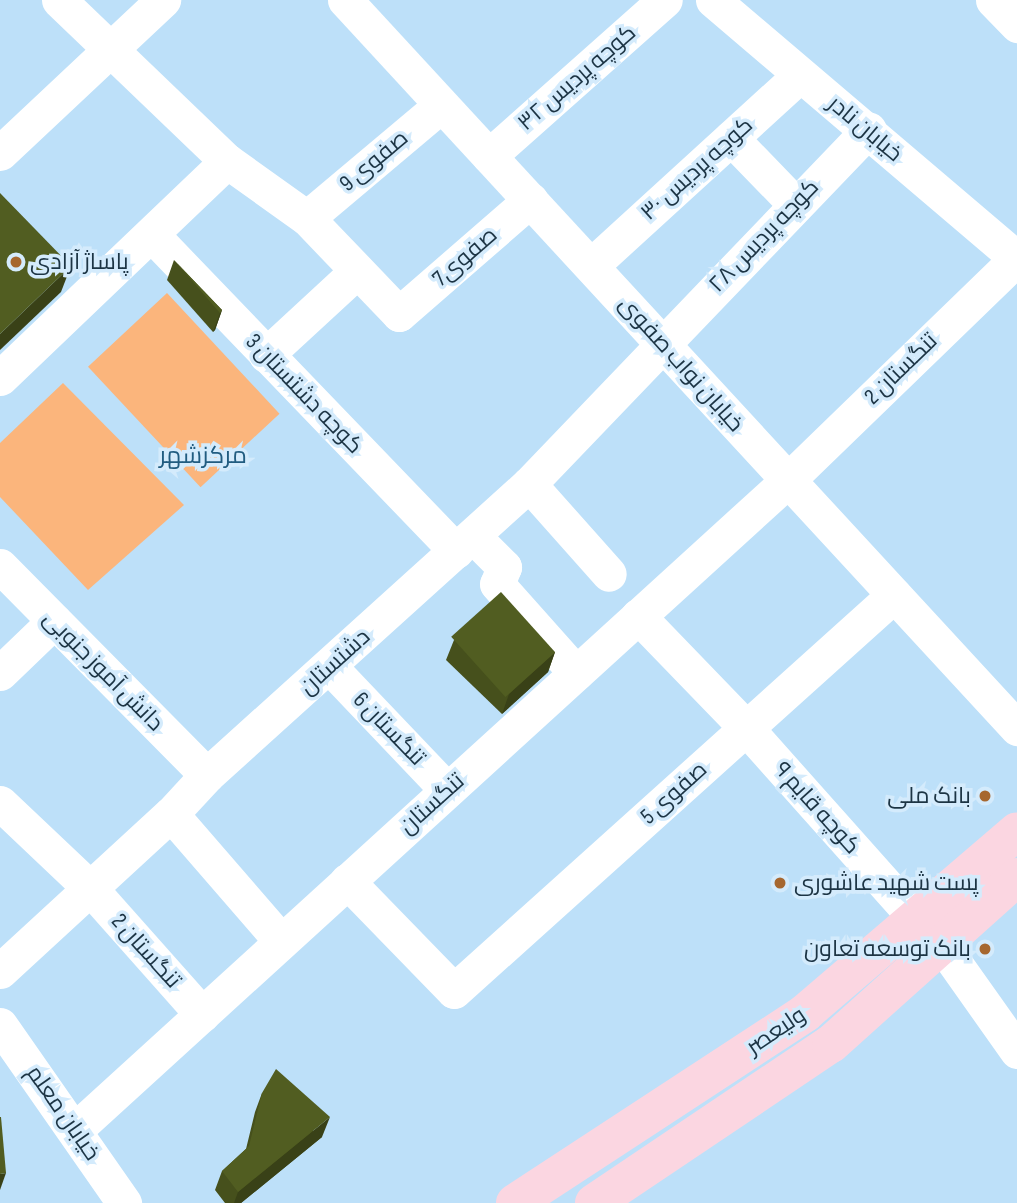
<!DOCTYPE html>
<html>
<head>
<meta charset="utf-8">
<style>
  body { margin:0 }
  #map { position:relative; width:1017px; height:1203px; overflow:hidden; background:#bde0f9; font-family:"Sofia Sans Condensed",Cairo,sans-serif }
  div>[style] { position:absolute }
  [style*='--x'] { left:calc(var(--x)*1px); top:calc(var(--y)*1px); width:calc(var(--w)*1px); rotate:calc(var(--a)*1deg) }
  .green>* { inset:0; background:#fbb57c; transform-origin:0 0 }
  .minor>* { height:35px; margin:-17.5px; padding:0 17.5px; transform-origin:17.5px; border-radius:17.5px; background:#fff }
  .major>* { height:38px; margin:-19px; padding:0 19px; transform-origin:19px; border-radius:19px; background:#fbd6e1 }
  .wall>* { inset:0; background:#46501c }
  .shaded-wall>* { inset:0; background:#394117 }
  .building>* { inset:0; background:#515d21; transform-origin:0 0 }
  .dots>* { width:19px; height:19px; translate:-50% -50%; box-sizing:border-box; border:4px solid #d4ebfc; border-radius:50% }
  span { translate:-50% -50%; white-space:nowrap; text-align:center; line-height:1.15; -webkit-text-stroke:7px #d4ebfc; paint-order:stroke }
  .street-label { font-size:23px; color:#1c3444 }
  .poi-label { font-size:23px; color:#1c3444 }
  .left { translate:0 -50%; text-align:left }
  .right { translate:-100% -50%; text-align:right }
  .neighbourhood-label { font-size:24px; color:#215c80 }
</style>
</head>
<body>
<div id="map">
  <div class="green">
    <i style="left:167px;top:293px;width:165px;height:108px;rotate:47deg"></i>
    <i style="clip-path:polygon(63px 383px,184px 505px,88px 590px,0 497px,0 443px)"></i>
  </div>
  <div class="minor">
    <i style="--x:59;--y:0;--w:233;--a:43.8"></i>
    <i style="--x:227;--y:161;--w:98;--a:35.5"></i>
    <i style="--x:307;--y:218;--w:133;--a:46.2"></i>
    <i style="--x:399;--y:314;--w:174;--a:-41"></i>
    <i style="--x:345;--y:0;--w:991;--a:47.29"></i>
    <i style="--x:713;--y:0;--w:399;--a:40.4"></i>
    <i style="--x:993;--y:0;--w:35;--a:46"></i>
    <i style="--x:731;--y:138;--w:92;--a:45.9"></i>
    <i style="--x:0;--y:153;--w:224;--a:-43.2"></i>
    <i style="--x:489;--y:156;--w:235;--a:-41.6"></i>
    <i style="--x:307;--y:218;--w:175;--a:-40.1"></i>
    <i style="--x:153;--y:236;--w:437;--a:46.1"></i>
    <i style="--x:593;--y:264;--w:280;--a:-42.4"></i>
    <i style="--x:266;--y:355;--w:124;--a:-42.7"></i>
    <i style="--x:0;--y:378;--w:314;--a:-43.7"></i>
    <i style="--x:529;--y:484;--w:120;--a:48.4"></i>
    <i style="--x:473;--y:536;--w:44;--a:45"></i>
    <i style="--x:504;--y:567;--w:18;--a:112"></i>
    <i style="--x:497;--y:584;--w:119;--a:48.4"></i>
    <i style="--x:0;--y:566;--w:294;--a:45.3"></i>
    <i style="--x:638;--y:616;--w:156;--a:46"></i>
    <i style="--x:746;--y:728;--w:254;--a:48.3"></i>
    <i style="--x:330;--y:667;--w:170;--a:46.4"></i>
    <i style="--x:0;--y:673;--w:75;--a:-43.9"></i>
    <i style="--x:0;--y:803;--w:124;--a:43.4"></i>
    <i style="--x:90;--y:888;--w:169;--a:48.4"></i>
    <i style="--x:171;--y:814;--w:167;--a:49.1"></i>
    <i style="--x:347;--y:881;--w:153;--a:45.8"></i>
    <i style="--x:454;--y:991;--w:592;--a:-41.99"></i>
    <i style="--x:942;--y:945;--w:130;--a:54.7"></i>
    <i style="--x:0;--y:971;--w:232;--a:-42.6"></i>
    <i style="--x:171;--y:814;--w:53;--a:-47.3"></i>
    <i style="--x:207;--y:775;--w:434;--a:-42.1"></i>
    <i style="--x:529;--y:484;--w:491;--a:-46.2"></i>
    <i style="--x:0;--y:1025;--w:217;--a:55.1"></i>
    <i style="--x:76;--y:1129;--w:963;--a:-42.35"></i>
    <i style="--x:788;--y:480;--w:319;--a:-44.1"></i>
  </div>
  <div class="major">
    <i style="--x:515;--y:1203;--w:347;--a:-33.2"></i>
    <i style="--x:805;--y:1013;--w:279;--a:-40.6"></i>
    <i style="--x:594;--y:1203;--w:285;--a:-33.9"></i>
    <i style="--x:831;--y:1044;--w:250;--a:-41.9"></i>
  </div>
  <div class="wall">
    <i style="clip-path:polygon(174px 260px,222px 310px,215px 330px,213px 332px,167px 280px)"></i>
    <i style="clip-path:polygon(454px 640px,555px 652px,548px 672px,502px 714px,446px 660px)"></i>
    <i style="clip-path:polygon(262px 1093px,322px 1137px,241px 1203px,225px 1203px,215px 1190px,222px 1171px,246px 1149px,255px 1112px)"></i>
  </div>
  <div class="shaded-wall">
    <i style="clip-path:polygon(71px 266px,61px 292px,0 350px,0 334px)"></i>
    <i style="clip-path:polygon(222px 310px,215px 330px,213px 332px,220px 313px)"></i>
    <i style="clip-path:polygon(555px 652px,548px 672px,502px 714px,509px 694px)"></i>
    <i style="clip-path:polygon(330px 1117px,322px 1137px,241px 1203px,234px 1203px,238px 1192px)"></i>
    <i style="clip-path:polygon(6px 1173px,0 1190px,0 1174px)"></i>
  </div>
  <div class="building">
    <i style="clip-path:polygon(0 193px,71px 266px,0 334px)"></i>
    <i style="clip-path:polygon(174px 260px,222px 310px,220px 313px)"></i>
    <i style="left:501px;top:592px;width:81px;height:67px;rotate:48deg"></i>
    <i style="clip-path:polygon(276px 1069px,330px 1117px,238px 1192px,222px 1171px,249px 1146px,262px 1093px)"></i>
    <i style="clip-path:polygon(0 1117px,1px 1117px,6px 1173px,0 1174px)"></i>
  </div>
  <div class="dots">
    <i style="left:16px;top:262px;background:#a6672f"></i>
    <i style="left:985px;top:796px;background:#a6672f"></i>
    <i style="left:780px;top:883px;background:#a6672f"></i>
    <i style="left:985px;top:949px;background:#a6672f"></i>
  </div>
  <div class="street-label">
    <span style="left:577px;top:78px;rotate:-41deg">کوچه پردیس ۳۲</span>
    <span style="left:865px;top:129px;rotate:40deg">خیابان نادر</span>
    <span style="left:374px;top:161px;rotate:-40deg">صفوی 9</span>
    <span style="left:697px;top:169px;rotate:-42deg">کوچه پردیس ۳۰</span>
    <span style="left:764px;top:236px;rotate:-46deg">کوچه پردیس ۲۸</span>
    <span style="left:465px;top:257px;rotate:-41deg">صفوی7</span>
    <span style="left:681px;top:364px;rotate:48deg">خیابان نواب صفوی</span>
    <span style="left:901px;top:369px;rotate:-44deg">تنگستان 2</span>
    <span style="left:304px;top:394px;rotate:46deg">کوچه دشتستان 3</span>
    <span style="left:335px;top:662px;rotate:-42deg">دشتستان</span>
    <span style="left:103px;top:671px;rotate:45deg">دانش آموز جنوبی</span>
    <span style="left:389px;top:729px;rotate:46deg">تنگستان 6</span>
    <span style="left:674px;top:793px;rotate:-42deg">صفوی 5</span>
    <span style="left:432px;top:804px;rotate:-42deg">تنگستان</span>
    <span style="left:817px;top:808px;rotate:48deg">کوچه قایم ۹</span>
    <span style="left:146px;top:951px;rotate:48deg">تنگستان 2</span>
    <span style="left:776px;top:1031px;rotate:-34deg">ولیعصر</span>
    <span style="left:63px;top:1113px;rotate:55deg">خیابان معلم</span>
  </div>
  <div class="poi-label">
    <span class="left" style="left:30px;top:262px">پاساژ آزادی</span>
    <span class="right" style="left:971px;top:796px">بانک ملی</span>
    <span class="left" style="left:794px;top:883px">پست شهید عاشوری</span>
    <span class="right" style="left:971px;top:949px">بانک توسعه تعاون</span>
  </div>
  <div class="neighbourhood-label">
    <span style="left:203px;top:456px">مرکزشهر</span>
  </div>
</div>
</body>
</html>
